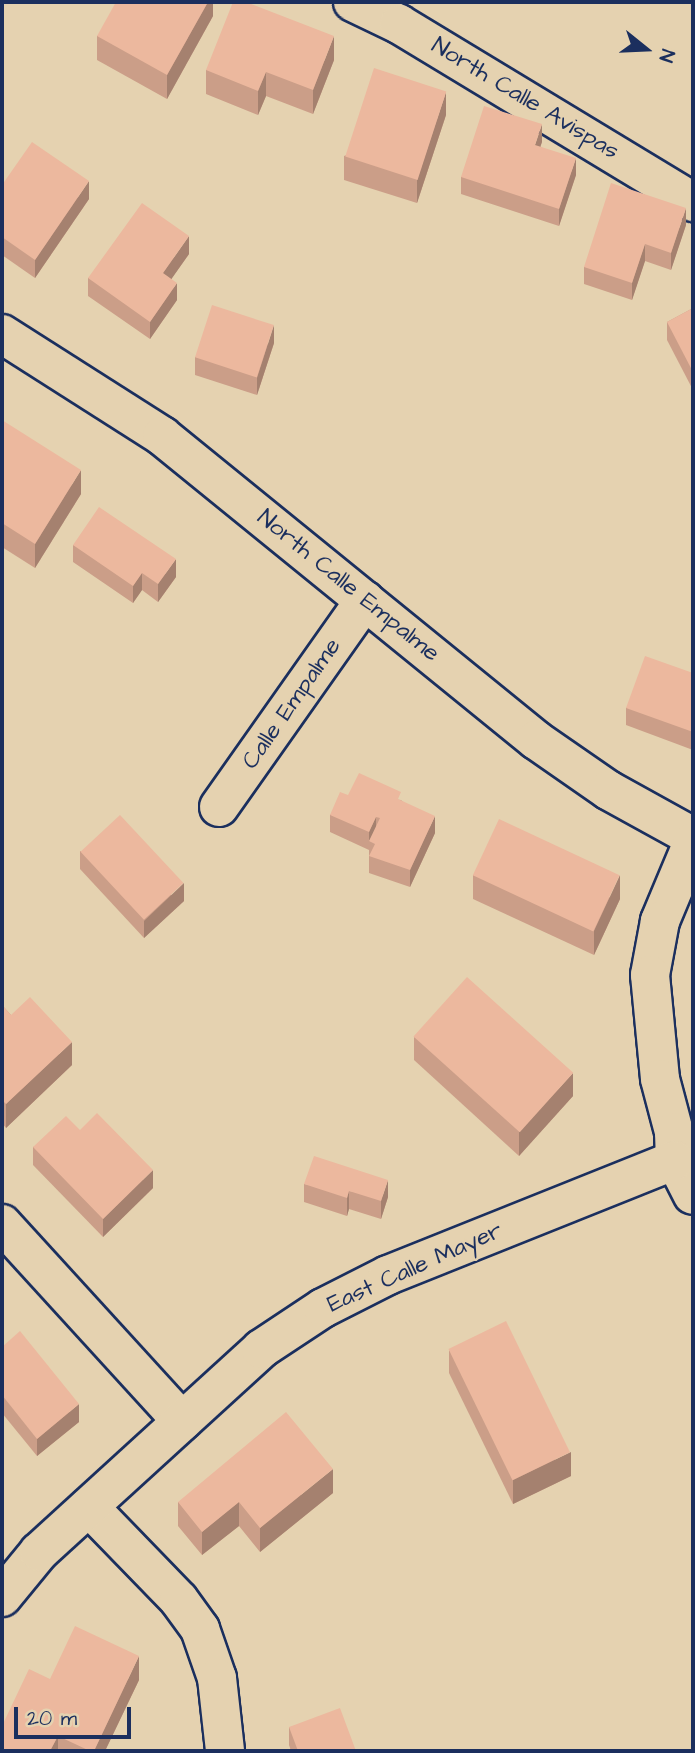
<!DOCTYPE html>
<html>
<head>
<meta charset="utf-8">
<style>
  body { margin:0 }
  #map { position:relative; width:695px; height:1753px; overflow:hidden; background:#e5d2b0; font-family:"Architects Daughter",sans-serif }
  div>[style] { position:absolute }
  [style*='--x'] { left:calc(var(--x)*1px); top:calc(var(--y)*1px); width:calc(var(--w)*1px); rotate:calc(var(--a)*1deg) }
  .roads { filter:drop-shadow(2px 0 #1b2f5e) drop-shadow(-2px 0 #1b2f5e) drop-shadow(0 2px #1b2f5e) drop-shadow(0 -2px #1b2f5e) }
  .street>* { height:38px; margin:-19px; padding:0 19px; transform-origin:19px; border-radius:19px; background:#e5d2b0 }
  .wall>* { inset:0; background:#cb9e88 }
  .shaded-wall>* { inset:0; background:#a5816f }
  .building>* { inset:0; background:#ecb89e; transform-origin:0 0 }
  span { translate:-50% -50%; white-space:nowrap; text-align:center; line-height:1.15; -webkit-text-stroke:5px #e5d2b0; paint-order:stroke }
  .street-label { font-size:24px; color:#1b2f5e }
  .frame { position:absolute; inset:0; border:4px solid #1b2f5e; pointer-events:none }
  .north { position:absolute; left:611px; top:14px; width:70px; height:70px; -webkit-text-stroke:5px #e5d2b0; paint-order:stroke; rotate:108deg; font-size:19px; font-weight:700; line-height:28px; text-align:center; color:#1b2f5e }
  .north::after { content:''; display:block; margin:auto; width:24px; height:32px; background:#1b2f5e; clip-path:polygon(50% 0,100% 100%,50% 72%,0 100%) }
  .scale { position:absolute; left:14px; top:1707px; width:117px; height:32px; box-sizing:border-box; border:4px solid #1b2f5e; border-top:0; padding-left:9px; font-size:21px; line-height:24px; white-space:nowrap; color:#1b2f5e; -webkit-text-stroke:5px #e5d2b0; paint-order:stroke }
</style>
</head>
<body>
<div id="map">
  <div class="roads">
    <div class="street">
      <i style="--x:353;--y:2;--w:51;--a:25.6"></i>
      <i style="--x:399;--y:24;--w:344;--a:31.2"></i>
      <i style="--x:2;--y:334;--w:190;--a:32.5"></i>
      <i style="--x:162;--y:436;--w:482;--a:39.1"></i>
      <i style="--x:536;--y:740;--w:88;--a:34.8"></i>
      <i style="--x:608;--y:790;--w:97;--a:28.9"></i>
      <i style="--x:219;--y:807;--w:253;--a:-54.8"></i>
      <i style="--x:693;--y:842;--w:86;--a:112.7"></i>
      <i style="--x:660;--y:921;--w:55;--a:100.5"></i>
      <i style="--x:650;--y:975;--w:104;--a:84.5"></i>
      <i style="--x:660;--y:1079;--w:55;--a:75.2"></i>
      <i style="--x:674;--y:1132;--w:28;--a:88"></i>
      <i style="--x:675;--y:1160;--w:39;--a:63"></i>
      <i style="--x:2;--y:1224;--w:267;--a:47.6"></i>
      <i style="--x:89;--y:1507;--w:129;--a:45.9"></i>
      <i style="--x:179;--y:1600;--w:36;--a:54"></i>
      <i style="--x:200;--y:1629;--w:52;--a:70.9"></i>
      <i style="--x:217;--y:1678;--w:73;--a:83.7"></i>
      <i style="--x:2;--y:1597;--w:58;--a:-50.6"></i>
      <i style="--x:39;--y:1552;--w:301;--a:-42.4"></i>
      <i style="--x:261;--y:1349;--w:74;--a:-33.5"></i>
      <i style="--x:323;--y:1308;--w:73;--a:-26.9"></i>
      <i style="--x:388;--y:1275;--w:309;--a:-21.8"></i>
    </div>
  </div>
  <div class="wall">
    <i style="clip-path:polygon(213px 2px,213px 16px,167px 99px,97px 60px,97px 36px)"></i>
    <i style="clip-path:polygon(334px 60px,313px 114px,266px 96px,258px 115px,206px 94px,206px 70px)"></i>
    <i style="clip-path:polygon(446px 115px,417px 203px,344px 180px,344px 156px)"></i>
    <i style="clip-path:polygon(542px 142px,540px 146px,576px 175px,559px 226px,461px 194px,461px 177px)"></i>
    <i style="clip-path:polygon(2px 185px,89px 199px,35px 278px,2px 255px)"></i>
    <i style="clip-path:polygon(686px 225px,671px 270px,645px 261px,632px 300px,584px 284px,584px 267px)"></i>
    <i style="clip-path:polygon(189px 254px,171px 279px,177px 300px,150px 339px,88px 296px,88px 278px)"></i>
    <i style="clip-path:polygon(693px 308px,693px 390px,667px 340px,667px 322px)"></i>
    <i style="clip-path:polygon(274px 343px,257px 395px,195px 375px,195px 357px)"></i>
    <i style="clip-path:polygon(2px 420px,81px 494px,35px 568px,2px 547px)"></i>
    <i style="clip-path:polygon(73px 545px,176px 577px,158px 602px,142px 590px,133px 603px,73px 562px)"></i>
    <i style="clip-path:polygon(693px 673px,693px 750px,626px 725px,626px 708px)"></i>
    <i style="clip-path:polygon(348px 795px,401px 800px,435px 833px,410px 887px,369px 873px,369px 849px,369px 850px,330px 832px,330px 815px)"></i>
    <i style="clip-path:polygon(80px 851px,184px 901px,144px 938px,80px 869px)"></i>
    <i style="clip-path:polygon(473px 875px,620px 899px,594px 955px,473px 899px)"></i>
    <i style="clip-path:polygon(2px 1005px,11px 1015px,72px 1065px,6px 1128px,2px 1123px)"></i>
    <i style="clip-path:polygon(414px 1037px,573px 1096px,519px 1156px,414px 1060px)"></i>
    <i style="clip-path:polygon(80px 1130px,153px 1188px,103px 1237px,33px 1165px,33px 1147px)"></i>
    <i style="clip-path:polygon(304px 1184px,388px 1197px,381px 1219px,349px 1209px,347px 1216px,304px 1202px)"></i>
    <i style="clip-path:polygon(2px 1347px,79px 1422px,37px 1456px,2px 1413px)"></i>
    <i style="clip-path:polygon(449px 1350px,571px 1476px,513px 1504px,449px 1373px)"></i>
    <i style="clip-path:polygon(333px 1493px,260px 1552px,239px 1526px,202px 1555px,178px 1526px,178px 1502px)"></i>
    <i style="clip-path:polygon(50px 1679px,139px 1680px,105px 1751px,2px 1751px)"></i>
    <i style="clip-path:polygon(289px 1727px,356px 1751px,291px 1751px,289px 1745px)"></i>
  </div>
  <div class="shaded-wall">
    <i style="clip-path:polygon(208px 2px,213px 2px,213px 16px,167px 99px,167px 75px)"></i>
    <i style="clip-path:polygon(334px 36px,334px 60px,313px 114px,313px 90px)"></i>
    <i style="clip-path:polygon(266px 72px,266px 96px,258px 115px,258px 91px)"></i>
    <i style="clip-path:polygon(446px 92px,446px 115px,417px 203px,417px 180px)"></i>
    <i style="clip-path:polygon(542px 124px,542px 142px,535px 162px,535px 145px)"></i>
    <i style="clip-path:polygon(576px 158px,576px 175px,559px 226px,559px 209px)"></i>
    <i style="clip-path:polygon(89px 181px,89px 199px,35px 278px,35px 260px)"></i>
    <i style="clip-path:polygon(686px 208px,686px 225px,671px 270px,671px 253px)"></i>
    <i style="clip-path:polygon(189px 236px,189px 254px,163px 291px,163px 273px)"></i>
    <i style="clip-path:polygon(645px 244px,645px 261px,632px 300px,632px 283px)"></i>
    <i style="clip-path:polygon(177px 283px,177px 300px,150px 339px,150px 322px)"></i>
    <i style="clip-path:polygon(274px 325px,274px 343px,257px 395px,257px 378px)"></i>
    <i style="clip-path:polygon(81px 470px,81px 494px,35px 568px,35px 544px)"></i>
    <i style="clip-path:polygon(176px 559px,176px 577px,158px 602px,158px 584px)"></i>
    <i style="clip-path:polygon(142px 573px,142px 590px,133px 603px,133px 586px)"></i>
    <i style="clip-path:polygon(435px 816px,435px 833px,410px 887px,410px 870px)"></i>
    <i style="clip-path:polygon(376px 817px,376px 834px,369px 841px,369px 850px,369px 832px)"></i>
    <i style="clip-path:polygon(620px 875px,620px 899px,594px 955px,594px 931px)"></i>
    <i style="clip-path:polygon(184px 883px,184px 901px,144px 938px,144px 921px)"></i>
    <i style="clip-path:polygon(72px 1042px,72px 1065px,6px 1128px,6px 1104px)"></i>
    <i style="clip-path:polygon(573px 1073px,573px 1096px,519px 1156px,519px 1132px)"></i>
    <i style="clip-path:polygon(153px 1170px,153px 1188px,103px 1237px,103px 1219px)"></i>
    <i style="clip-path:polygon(388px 1180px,388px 1197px,381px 1219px,381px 1201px)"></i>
    <i style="clip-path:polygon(349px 1191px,349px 1209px,347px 1216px,347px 1198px)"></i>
    <i style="clip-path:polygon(79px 1404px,79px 1422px,37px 1456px,37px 1439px)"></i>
    <i style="clip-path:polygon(571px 1452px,571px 1476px,513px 1504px,513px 1480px)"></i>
    <i style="clip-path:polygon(333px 1469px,333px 1493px,260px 1552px,260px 1528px)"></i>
    <i style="clip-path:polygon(239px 1502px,239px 1526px,202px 1555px,202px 1532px)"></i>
    <i style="clip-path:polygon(139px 1656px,139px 1680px,105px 1751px,94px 1751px)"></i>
    <i style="clip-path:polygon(58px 1736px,58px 1751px,50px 1751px)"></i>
  </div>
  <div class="building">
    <i style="clip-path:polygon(116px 2px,208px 2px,167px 75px,97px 36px)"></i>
    <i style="clip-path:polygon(233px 2px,246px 2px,334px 36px,313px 90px,266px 72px,258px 91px,206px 70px)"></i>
    <i style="left:374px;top:68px;width:76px;height:93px;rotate:18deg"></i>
    <i style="clip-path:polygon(484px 106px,542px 124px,535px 145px,576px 158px,559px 209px,461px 177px)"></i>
    <i style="clip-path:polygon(32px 142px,89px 181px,35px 260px,2px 237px,2px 185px)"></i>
    <i style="clip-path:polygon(611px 183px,686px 208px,671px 253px,645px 244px,632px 283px,584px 267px)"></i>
    <i style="clip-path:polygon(142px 203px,189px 236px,163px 273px,177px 283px,150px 322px,88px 278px)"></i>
    <i style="left:212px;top:305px;width:65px;height:55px;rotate:18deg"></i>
    <i style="clip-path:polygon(693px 308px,693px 372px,667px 322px)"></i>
    <i style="clip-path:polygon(2px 420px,81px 470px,35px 544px,2px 523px)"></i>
    <i style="clip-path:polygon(99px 507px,176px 559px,158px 584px,142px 573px,133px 586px,73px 545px)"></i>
    <i style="clip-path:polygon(645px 656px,693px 673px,693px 732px,626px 708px)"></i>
    <i style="clip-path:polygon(359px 773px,401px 792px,398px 799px,435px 816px,410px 870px,369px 856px,375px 844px,369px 841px,380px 818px,376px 817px,369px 832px,330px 815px,340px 792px,348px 795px)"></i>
    <i style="left:120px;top:815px;width:93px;height:54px;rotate:47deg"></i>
    <i style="left:499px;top:819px;width:133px;height:62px;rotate:25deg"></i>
    <i style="left:467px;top:977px;width:143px;height:80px;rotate:42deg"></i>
    <i style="clip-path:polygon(30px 997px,72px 1042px,6px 1104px,2px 1100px,2px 1005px,11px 1015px)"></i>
    <i style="clip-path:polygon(97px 1113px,153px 1170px,103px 1219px,33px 1147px,66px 1116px,80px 1130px)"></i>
    <i style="clip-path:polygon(314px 1156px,388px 1180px,381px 1201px,349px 1191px,347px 1198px,304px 1184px)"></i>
    <i style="left:506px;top:1321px;width:146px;height:64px;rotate:64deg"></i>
    <i style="clip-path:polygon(20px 1331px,79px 1404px,37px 1439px,2px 1395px,2px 1347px)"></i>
    <i style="clip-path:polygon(286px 1412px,333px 1469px,260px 1528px,239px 1502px,202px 1532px,178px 1502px)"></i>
    <i style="clip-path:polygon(75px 1626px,139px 1656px,94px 1751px,90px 1751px,58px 1736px,50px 1751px,2px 1751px,2px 1726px,29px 1669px,50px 1679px)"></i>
    <i style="clip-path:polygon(340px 1708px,356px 1751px,298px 1751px,289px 1727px)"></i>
  </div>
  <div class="street-label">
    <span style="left:525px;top:99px;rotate:31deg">North Calle Avispas</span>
    <span style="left:348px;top:586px;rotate:39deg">North Calle Empalme</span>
    <span style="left:292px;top:704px;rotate:-55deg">Calle Empalme</span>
    <span style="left:415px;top:1268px;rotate:-24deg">East Calle Mayer</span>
  </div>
  <div class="frame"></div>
  <div class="north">N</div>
  <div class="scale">20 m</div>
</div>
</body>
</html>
